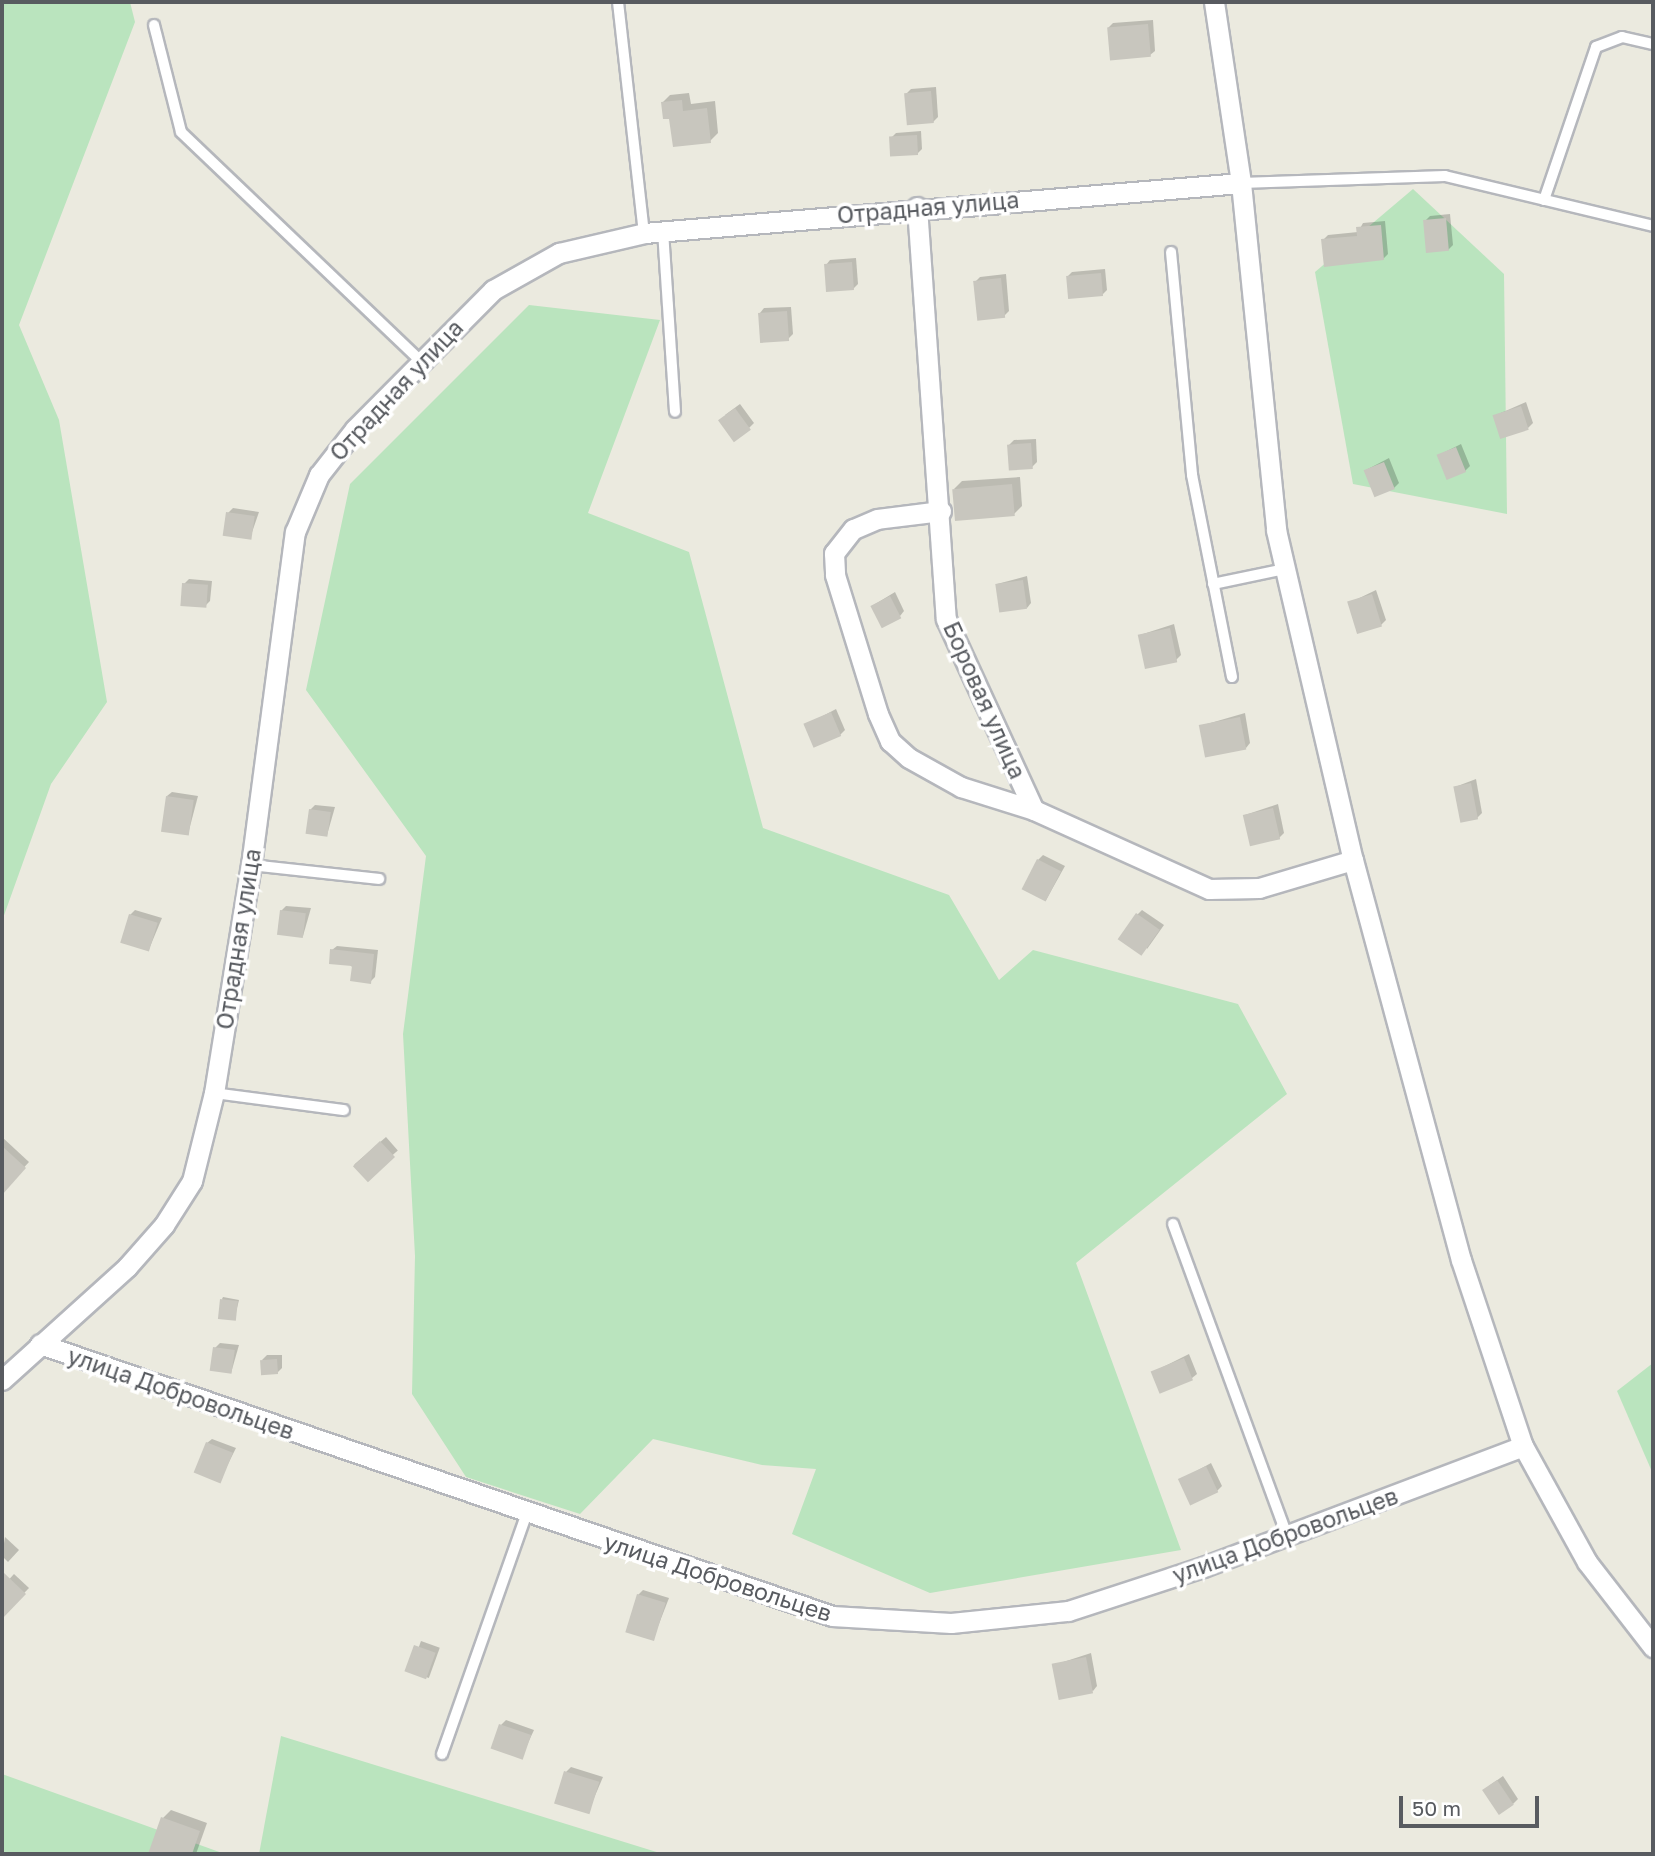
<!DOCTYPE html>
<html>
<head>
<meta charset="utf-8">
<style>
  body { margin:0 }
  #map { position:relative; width:1655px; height:1856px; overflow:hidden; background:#ebeadf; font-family:"Golos Text",sans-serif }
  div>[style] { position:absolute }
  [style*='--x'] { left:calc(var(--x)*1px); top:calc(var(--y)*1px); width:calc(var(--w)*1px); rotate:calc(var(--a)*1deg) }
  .green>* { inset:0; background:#bae4be }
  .shadow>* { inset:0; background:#0003; transform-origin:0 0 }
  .building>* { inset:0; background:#c8c6be; transform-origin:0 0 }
  .roads { filter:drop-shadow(2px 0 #b5b7bc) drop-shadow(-2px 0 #b5b7bc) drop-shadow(0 2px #b5b7bc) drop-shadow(0 -2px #b5b7bc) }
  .service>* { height:10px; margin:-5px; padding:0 5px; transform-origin:5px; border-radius:5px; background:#fff }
  .minor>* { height:19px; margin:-9.5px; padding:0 9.5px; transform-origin:9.5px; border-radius:9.5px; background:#fff }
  span { translate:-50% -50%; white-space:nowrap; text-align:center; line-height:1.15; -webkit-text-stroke:7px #fff; paint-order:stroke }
  .street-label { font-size:23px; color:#585b60 }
  .frame { position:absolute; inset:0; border:4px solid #585b60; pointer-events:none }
  .scale { position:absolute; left:1399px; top:1796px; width:140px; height:32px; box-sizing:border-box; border:4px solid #585b60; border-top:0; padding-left:9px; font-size:21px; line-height:24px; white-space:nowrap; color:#585b60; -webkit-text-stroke:5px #fff; paint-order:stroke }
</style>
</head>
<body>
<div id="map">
  <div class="green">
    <i style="clip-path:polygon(2px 2px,130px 2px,135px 22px,19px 325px,59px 420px,107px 702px,51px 784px,2px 921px)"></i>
    <i style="clip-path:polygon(1413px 189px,1504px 274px,1507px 514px,1353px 484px,1315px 272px)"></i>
    <i style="clip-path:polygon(529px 305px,660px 320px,588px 513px,689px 552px,763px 828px,949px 895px,999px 980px,1033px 950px,1238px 1004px,1287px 1094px,1076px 1263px,1181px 1550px,930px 1593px,792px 1534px,816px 1469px,762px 1465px,653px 1439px,580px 1514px,466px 1477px,412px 1394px,415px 1256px,403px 1034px,426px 856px,306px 690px,350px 484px)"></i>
    <i style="clip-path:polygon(1653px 1363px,1653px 1474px,1617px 1391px)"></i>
    <i style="clip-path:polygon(281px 1736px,663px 1854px,259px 1854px)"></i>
    <i style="clip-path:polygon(2px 1774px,225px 1854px,2px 1854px)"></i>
  </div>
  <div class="shadow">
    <i style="clip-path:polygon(1153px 20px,1155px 51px,1150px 55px,1108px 28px,1113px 23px)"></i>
    <i style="clip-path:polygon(936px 87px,938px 117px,933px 122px,906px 94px,911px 89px)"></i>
    <i style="clip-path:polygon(689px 93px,691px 104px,715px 101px,718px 133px,710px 141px,671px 117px,662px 103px,670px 95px)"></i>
    <i style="clip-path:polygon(921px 131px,922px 149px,917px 154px,891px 138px,896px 133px)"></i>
    <i style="clip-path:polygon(1450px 214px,1453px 245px,1448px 250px,1425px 221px,1430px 216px)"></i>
    <i style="clip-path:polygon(1385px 221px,1388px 254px,1383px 259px,1323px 240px,1328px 235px,1358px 232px,1363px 223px)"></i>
    <i style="clip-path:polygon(856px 258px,858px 284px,853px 289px,826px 265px,830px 260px)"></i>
    <i style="clip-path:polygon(1105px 269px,1107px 290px,1102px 295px,1067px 277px,1072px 272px)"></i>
    <i style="clip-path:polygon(1006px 274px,1009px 311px,1004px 316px,975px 282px,980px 277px)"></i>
    <i style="clip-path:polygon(791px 307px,793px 334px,788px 339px,760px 313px,764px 308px)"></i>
    <i style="clip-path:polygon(1526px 402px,1533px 423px,1528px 428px,1494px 416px)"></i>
    <i style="clip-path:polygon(740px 404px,754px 423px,749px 428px,725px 415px)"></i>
    <i style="clip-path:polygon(1036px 439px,1037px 462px,1032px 467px,1009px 445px,1014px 440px)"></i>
    <i style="clip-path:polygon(1461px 444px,1470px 466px,1465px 471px,1439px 455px)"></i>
    <i style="clip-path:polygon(1389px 458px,1399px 483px,1394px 488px,1366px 470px)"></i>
    <i style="clip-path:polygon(1020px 477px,1022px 506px,1014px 514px,954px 489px,962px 481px)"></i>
    <i style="clip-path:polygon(233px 508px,259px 512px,250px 538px,228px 513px)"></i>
    <i style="clip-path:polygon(1027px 576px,1031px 603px,1027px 608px,997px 584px)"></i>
    <i style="clip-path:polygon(189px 579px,212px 581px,210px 601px,205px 606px,184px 584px)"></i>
    <i style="clip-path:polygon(1376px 590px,1386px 620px,1381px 625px,1349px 603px)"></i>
    <i style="clip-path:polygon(895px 592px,904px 611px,900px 616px,872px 606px)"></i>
    <i style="clip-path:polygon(1174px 624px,1181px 655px,1176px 660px,1140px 635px)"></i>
    <i style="clip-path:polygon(836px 709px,845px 730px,840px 735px,806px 725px)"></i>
    <i style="clip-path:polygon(1245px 713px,1250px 743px,1246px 748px,1200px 726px)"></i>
    <i style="clip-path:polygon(1476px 779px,1482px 813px,1477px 818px,1455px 787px)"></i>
    <i style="clip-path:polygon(172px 792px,198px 796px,188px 834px,167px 796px)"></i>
    <i style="clip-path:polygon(1278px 804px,1284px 833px,1279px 838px,1245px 815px)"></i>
    <i style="clip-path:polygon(315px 805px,335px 807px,327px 835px,310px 810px)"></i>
    <i style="clip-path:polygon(1043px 855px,1065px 866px,1046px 900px,1038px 860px)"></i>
    <i style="clip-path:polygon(286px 906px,311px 908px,303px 936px,281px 911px)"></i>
    <i style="clip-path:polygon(135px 910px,162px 918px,149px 949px,130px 915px)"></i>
    <i style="clip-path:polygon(1142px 910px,1164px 925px,1147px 949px,1137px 915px)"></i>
    <i style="clip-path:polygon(337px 946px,378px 950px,375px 977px,370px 982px,332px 950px)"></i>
    <i style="clip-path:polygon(2px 1137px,29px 1162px,7px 1186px,2px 1181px)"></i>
    <i style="left:386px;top:1137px;width:18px;height:42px;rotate:49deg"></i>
    <i style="clip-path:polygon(223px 1297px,239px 1300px,234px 1320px,222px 1299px)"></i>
    <i style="clip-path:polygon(220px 1343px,239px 1345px,231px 1373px,215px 1348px)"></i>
    <i style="clip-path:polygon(1189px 1354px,1197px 1374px,1192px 1378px,1153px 1372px)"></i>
    <i style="clip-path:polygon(267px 1355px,282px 1355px,282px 1368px,277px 1373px,262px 1360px)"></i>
    <i style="clip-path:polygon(212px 1439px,236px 1448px,221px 1478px,207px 1443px)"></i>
    <i style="clip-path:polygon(1211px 1463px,1222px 1486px,1217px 1491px,1180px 1480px)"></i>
    <i style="clip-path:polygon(5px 1537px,19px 1550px,8px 1562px,2px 1556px)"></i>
    <i style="clip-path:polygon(14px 1574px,29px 1588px,2px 1616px,2px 1587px)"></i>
    <i style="clip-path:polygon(643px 1590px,669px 1598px,653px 1639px,638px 1595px)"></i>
    <i style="left:421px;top:1641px;width:20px;height:32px;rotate:20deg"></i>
    <i style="clip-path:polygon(1091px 1653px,1097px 1686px,1093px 1691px,1054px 1665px)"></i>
    <i style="clip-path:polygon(506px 1720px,534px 1730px,521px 1758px,501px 1725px)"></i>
    <i style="clip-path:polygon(571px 1767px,603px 1777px,588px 1812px,566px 1772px)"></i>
    <i style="clip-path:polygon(1503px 1776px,1518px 1799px,1513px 1804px,1489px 1786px)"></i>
    <i style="clip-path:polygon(171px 1810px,207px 1823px,196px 1854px,150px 1854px,163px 1818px)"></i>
  </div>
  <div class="building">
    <i style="left:1148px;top:24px;width:33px;height:41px;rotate:85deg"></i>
    <i style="left:931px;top:91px;width:32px;height:27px;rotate:85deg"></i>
    <i style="clip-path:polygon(682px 100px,683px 111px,707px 108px,711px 143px,673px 147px,669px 119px,663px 119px,661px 102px)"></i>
    <i style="left:917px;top:135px;width:20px;height:28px;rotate:87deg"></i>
    <i style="left:1446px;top:218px;width:33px;height:23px;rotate:85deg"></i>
    <i style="clip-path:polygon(1381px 225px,1384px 260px,1324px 267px,1321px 239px,1357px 236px,1356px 227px)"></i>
    <i style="left:852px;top:262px;width:28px;height:28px;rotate:86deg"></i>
    <i style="left:1101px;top:273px;width:23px;height:35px;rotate:85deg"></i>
    <i style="left:1001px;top:278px;width:40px;height:28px;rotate:84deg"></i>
    <i style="left:787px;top:311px;width:30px;height:29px;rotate:86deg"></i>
    <i style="left:1521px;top:406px;width:25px;height:30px;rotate:72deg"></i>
    <i style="left:735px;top:408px;width:27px;height:21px;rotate:54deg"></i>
    <i style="left:1031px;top:443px;width:26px;height:24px;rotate:86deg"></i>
    <i style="left:1456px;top:447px;width:27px;height:21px;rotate:68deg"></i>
    <i style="left:1384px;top:462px;width:29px;height:22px;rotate:68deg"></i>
    <i style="left:1012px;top:484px;width:32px;height:60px;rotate:85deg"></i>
    <i style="left:226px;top:512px;width:29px;height:24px;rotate:8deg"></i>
    <i style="left:1023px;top:580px;width:29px;height:28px;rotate:82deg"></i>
    <i style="left:182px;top:583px;width:26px;height:23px;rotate:4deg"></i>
    <i style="left:1372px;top:594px;width:34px;height:26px;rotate:73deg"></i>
    <i style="left:890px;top:596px;width:25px;height:22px;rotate:63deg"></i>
    <i style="left:1170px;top:628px;width:35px;height:33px;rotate:78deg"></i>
    <i style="left:831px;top:712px;width:26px;height:30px;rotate:67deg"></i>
    <i style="left:1240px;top:717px;width:33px;height:42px;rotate:79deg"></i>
    <i style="left:1471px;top:783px;width:37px;height:18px;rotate:79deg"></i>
    <i style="left:166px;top:796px;width:28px;height:36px;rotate:8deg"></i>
    <i style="left:1273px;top:808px;width:32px;height:31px;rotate:77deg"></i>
    <i style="left:309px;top:809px;width:22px;height:25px;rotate:8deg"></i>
    <i style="left:1037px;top:859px;width:27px;height:34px;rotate:27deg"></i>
    <i style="left:280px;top:910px;width:26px;height:25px;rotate:7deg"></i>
    <i style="left:1136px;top:913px;width:29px;height:32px;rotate:35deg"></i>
    <i style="left:129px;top:914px;width:30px;height:30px;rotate:17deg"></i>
    <i style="clip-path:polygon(330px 949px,374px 954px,371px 984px,350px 981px,352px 966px,329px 964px)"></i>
    <i style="left:380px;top:1141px;width:22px;height:37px;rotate:47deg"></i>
    <i style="clip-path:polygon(2px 1146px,26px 1168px,2px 1195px)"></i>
    <i style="left:220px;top:1299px;width:18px;height:20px;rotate:6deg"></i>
    <i style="left:213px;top:1347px;width:22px;height:24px;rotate:8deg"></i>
    <i style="left:1184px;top:1358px;width:24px;height:36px;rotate:68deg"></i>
    <i style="left:277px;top:1359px;width:15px;height:17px;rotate:86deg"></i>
    <i style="left:206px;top:1442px;width:29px;height:33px;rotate:22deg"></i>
    <i style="left:1206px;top:1466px;width:29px;height:31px;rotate:65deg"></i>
    <i style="clip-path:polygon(2px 1571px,26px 1594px,2px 1619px)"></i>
    <i style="left:637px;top:1594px;width:30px;height:40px;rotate:17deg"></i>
    <i style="left:414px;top:1645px;width:23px;height:28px;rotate:20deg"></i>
    <i style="left:1086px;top:1657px;width:37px;height:35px;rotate:79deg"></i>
    <i style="left:499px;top:1724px;width:34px;height:26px;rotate:19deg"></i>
    <i style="left:564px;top:1771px;width:37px;height:34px;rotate:17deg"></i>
    <i style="left:1497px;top:1780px;width:30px;height:18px;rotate:56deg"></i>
    <i style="clip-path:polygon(161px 1817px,200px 1831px,192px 1854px,148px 1854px)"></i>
  </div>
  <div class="roads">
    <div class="service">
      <i style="--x:618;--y:2;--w:232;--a:83.6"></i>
      <i style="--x:154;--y:25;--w:110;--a:75.8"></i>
      <i style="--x:181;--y:132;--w:330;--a:43.7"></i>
      <i style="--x:1241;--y:183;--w:204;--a:-2"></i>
      <i style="--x:1445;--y:176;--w:214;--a:13.5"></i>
      <i style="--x:1544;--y:200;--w:162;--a:-71.2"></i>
      <i style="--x:1596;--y:47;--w:28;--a:-21"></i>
      <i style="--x:1622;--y:37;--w:32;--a:13"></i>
      <i style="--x:663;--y:231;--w:181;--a:86.2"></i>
      <i style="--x:1171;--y:252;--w:224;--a:84.6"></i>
      <i style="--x:1192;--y:475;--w:206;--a:78.8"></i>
      <i style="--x:1213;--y:584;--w:74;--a:-11.8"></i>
      <i style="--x:251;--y:865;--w:129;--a:6.2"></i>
      <i style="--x:214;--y:1093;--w:131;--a:7.5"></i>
      <i style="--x:1173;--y:1224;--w:331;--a:69.9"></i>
      <i style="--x:442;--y:1754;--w:256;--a:-70.6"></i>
    </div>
    <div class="minor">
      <i style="--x:1214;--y:2;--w:183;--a:81.5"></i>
      <i style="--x:1241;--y:183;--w:349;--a:84.2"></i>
      <i style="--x:1276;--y:530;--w:339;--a:76.9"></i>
      <i style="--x:1353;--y:860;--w:414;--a:74.9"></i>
      <i style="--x:1461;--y:1260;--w:196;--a:71.6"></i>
      <i style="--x:1523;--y:1446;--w:132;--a:61.1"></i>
      <i style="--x:1587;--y:1562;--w:108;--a:52.2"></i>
      <i style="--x:917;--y:207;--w:413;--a:86"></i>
      <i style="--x:946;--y:619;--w:210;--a:65.3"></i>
      <i style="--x:1034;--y:810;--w:192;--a:24.3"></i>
      <i style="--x:1209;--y:889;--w:50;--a:-1.1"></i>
      <i style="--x:1259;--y:888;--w:98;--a:-16.6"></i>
      <i style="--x:941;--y:511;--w:64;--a:172.9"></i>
      <i style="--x:877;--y:519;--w:26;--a:157"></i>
      <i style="--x:853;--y:529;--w:31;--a:128"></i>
      <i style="--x:834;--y:553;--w:22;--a:87"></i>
      <i style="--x:835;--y:575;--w:145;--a:72.8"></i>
      <i style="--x:878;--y:714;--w:30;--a:66"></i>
      <i style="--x:890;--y:741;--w:25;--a:42"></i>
      <i style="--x:909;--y:758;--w:60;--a:29.1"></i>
      <i style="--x:961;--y:787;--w:77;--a:17.5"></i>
      <i style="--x:40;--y:1344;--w:837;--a:18.95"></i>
      <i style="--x:832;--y:1616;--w:119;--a:3.4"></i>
      <i style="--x:951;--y:1623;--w:118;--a:-5.9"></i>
      <i style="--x:1068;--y:1611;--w:142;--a:-18.1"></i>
      <i style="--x:1203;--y:1567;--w:342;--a:-20.7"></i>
      <i style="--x:2;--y:1380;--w:169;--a:-42.1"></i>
      <i style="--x:127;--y:1267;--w:56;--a:-48.6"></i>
      <i style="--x:164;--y:1225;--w:52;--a:-57.5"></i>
      <i style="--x:192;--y:1181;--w:91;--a:-76"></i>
      <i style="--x:214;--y:1093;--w:231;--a:-80.8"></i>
      <i style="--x:251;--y:865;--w:336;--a:-82.5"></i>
      <i style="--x:295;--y:532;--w:62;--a:-67.2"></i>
      <i style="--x:319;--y:475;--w:58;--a:-52"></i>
      <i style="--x:355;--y:429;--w:196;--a:-45.2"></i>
      <i style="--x:493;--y:290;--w:76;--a:-29.3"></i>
      <i style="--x:559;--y:253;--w:87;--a:-13.2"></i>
      <i style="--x:644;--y:233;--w:599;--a:-4.79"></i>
    </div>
  </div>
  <div class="street-label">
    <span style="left:928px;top:207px;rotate:-5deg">Отрадная улица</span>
    <span style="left:396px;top:390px;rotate:-47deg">Отрадная улица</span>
    <span style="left:985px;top:700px;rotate:66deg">Боровая улица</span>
    <span style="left:238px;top:939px;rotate:-81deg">Отрадная улица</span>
    <span style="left:181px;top:1393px;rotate:19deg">улица Добровольцев</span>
    <span style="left:1285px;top:1535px;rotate:-20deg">улица Добровольцев</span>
    <span style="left:718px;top:1577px;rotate:18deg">улица Добровольцев</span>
  </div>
  <div class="frame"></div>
  <div class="scale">50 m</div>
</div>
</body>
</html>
